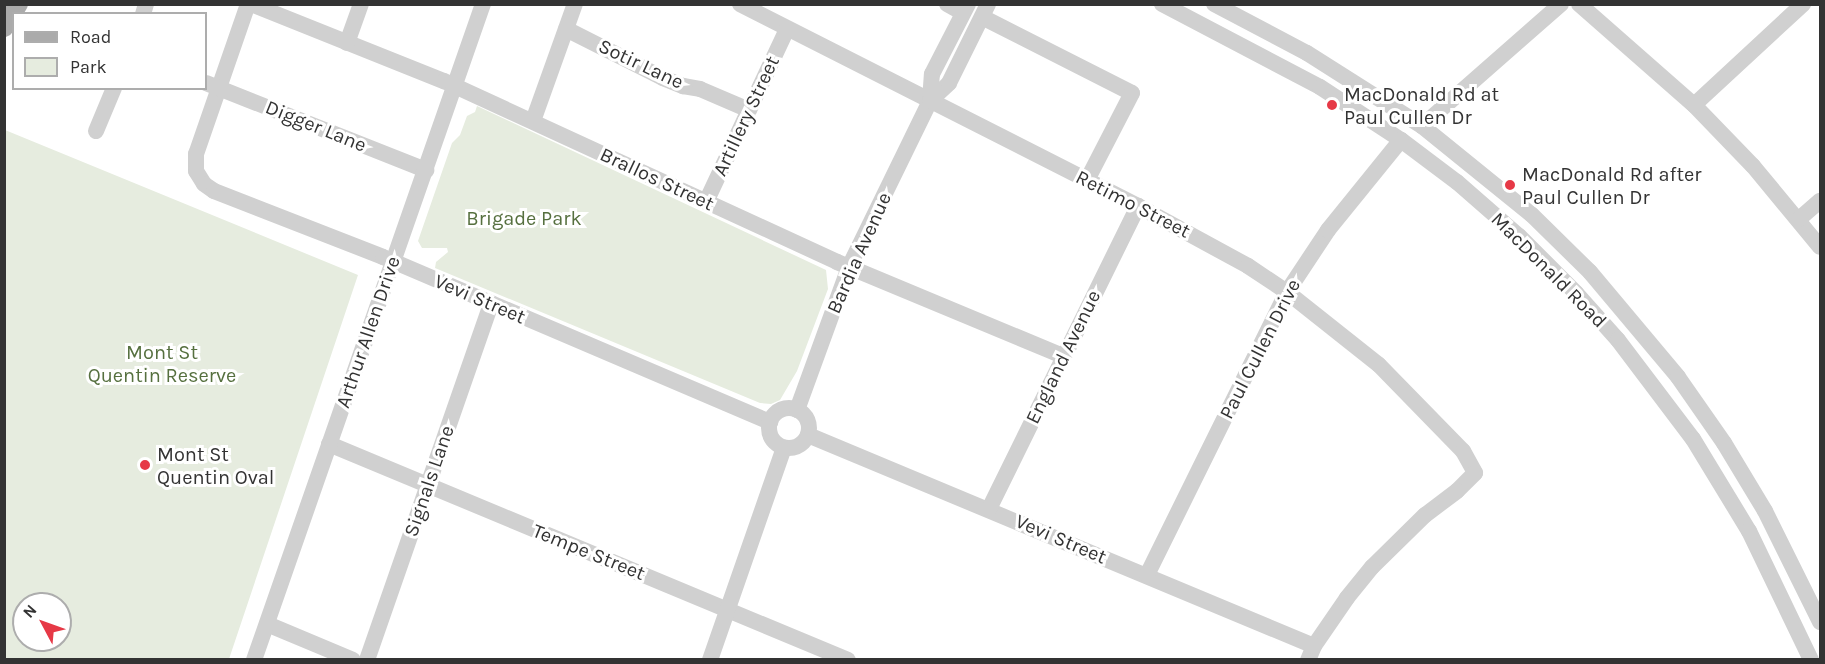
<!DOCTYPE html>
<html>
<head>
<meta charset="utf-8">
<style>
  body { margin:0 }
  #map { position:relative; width:1825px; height:664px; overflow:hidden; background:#fff; font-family:Karla,sans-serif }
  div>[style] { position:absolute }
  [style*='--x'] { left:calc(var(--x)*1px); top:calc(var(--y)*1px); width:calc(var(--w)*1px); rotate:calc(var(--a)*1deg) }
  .green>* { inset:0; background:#e6ecdf }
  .minor>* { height:16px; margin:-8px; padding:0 8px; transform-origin:8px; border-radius:8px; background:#d0d0d0 }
  .minor>.ring { margin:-8px; padding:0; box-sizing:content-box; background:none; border:16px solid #d0d0d0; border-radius:50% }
  .major>* { height:20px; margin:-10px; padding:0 10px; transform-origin:10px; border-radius:10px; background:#ababab }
  .dots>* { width:16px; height:16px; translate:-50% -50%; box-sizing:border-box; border:3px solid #fff; border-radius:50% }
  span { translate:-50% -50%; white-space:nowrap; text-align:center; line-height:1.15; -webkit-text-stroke:6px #fff; paint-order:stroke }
  .street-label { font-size:20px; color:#333 }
  .poi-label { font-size:20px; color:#333 }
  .left { translate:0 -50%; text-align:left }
  .park-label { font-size:20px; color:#56703f }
  .frame { position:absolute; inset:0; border:6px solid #333; pointer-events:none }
  .legend { position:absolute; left:12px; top:12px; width:195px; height:78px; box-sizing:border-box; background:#fff; border:2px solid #adadad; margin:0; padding:8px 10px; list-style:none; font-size:18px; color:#333 }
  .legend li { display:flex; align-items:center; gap:12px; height:30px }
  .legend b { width:30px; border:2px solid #adadad }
  .north { position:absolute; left:12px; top:592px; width:60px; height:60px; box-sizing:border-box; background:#fff; border:2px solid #adadad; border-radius:50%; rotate:311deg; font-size:16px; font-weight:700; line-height:24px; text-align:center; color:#333 }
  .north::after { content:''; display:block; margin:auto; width:21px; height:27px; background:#e63946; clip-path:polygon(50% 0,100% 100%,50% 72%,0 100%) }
</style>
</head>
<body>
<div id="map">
  <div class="green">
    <i style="clip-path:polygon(477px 106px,826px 270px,828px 289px,797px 371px,780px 400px,771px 404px,760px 403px,435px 268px,436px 262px,448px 252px,447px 248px,422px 248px,418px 241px,452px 143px,460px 135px,467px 116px,475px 112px)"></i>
    <i style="clip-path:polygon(evenodd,5px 130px,358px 275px,229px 659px,5px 659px,5px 130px,24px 604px,60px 604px,60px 640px,24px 640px,24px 604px)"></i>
  </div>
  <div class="minor">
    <i style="--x:248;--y:4;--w:159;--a:109.1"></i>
    <i style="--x:196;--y:154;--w:17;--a:90"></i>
    <i style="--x:196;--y:171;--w:15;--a:58"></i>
    <i style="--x:204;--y:184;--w:12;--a:35"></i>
    <i style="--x:214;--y:191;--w:181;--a:21.3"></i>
    <i style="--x:383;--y:257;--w:421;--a:23.1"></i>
    <i style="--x:251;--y:4;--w:208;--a:21.8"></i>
    <i style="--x:444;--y:81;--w:433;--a:24.7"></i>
    <i style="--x:837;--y:262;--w:245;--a:22.6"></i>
    <i style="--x:740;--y:4;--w:446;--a:26.9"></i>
    <i style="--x:1138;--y:206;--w:125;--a:28.6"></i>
    <i style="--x:1248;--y:266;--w:47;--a:33.7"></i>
    <i style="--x:1287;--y:292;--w:117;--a:38.4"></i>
    <i style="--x:1379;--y:365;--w:120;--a:45.7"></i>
    <i style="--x:1463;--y:451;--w:25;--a:61"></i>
    <i style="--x:1475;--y:473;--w:25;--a:135"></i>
    <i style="--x:1457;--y:491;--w:40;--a:143"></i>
    <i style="--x:1425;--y:515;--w:74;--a:135.5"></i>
    <i style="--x:1372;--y:567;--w:40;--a:129"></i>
    <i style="--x:1347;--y:598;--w:58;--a:124.5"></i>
    <i style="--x:1314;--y:646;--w:15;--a:113"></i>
    <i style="--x:947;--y:4;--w:18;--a:29"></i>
    <i style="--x:1162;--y:4;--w:178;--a:27.7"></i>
    <i style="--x:1320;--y:87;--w:97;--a:33.2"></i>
    <i style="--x:1401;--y:140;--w:70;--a:36.9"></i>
    <i style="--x:1457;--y:182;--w:82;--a:41.1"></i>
    <i style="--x:1519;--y:236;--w:81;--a:45"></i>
    <i style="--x:1576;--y:293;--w:63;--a:48.2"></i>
    <i style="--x:1618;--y:340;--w:124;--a:52.9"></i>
    <i style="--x:1693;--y:439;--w:108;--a:58.7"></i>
    <i style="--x:1749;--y:531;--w:143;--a:64.3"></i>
    <i style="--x:1214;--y:4;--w:105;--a:27.8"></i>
    <i style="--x:1307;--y:53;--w:136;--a:32.4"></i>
    <i style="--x:1422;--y:126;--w:141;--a:39"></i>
    <i style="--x:1532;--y:215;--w:81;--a:44.5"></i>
    <i style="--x:1590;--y:272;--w:137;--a:50"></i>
    <i style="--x:1678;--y:377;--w:80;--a:55.1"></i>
    <i style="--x:1724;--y:443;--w:79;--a:58.9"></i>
    <i style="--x:1765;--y:511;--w:124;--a:63.6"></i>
    <i style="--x:1579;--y:4;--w:153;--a:41.3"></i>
    <i style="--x:1694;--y:105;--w:85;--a:46"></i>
    <i style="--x:1753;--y:166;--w:105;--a:50.4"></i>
    <i style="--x:143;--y:14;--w:10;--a:-73"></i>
    <i style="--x:982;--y:17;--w:168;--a:26.9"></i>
    <i style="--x:1132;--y:93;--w:98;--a:117.3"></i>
    <i style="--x:566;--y:29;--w:109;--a:26.8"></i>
    <i style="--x:663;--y:78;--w:22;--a:22"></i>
    <i style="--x:683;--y:86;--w:17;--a:10"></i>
    <i style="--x:700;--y:89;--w:53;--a:23.2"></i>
    <i style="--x:347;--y:43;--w:41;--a:-70.3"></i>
    <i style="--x:206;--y:83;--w:237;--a:21.6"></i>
    <i style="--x:930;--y:101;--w:27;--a:-86"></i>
    <i style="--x:932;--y:74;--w:79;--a:-62.8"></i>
    <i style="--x:1694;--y:105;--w:149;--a:-42.8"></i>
    <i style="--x:533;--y:121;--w:124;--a:-70.3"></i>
    <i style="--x:1422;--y:126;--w:185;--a:-41.3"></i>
    <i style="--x:96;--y:131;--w:47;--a:-67.3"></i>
    <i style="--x:706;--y:202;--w:191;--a:-64.9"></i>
    <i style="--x:1799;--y:219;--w:28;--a:-41"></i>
    <i class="ring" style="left:769px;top:408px;width:24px;height:24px"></i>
    <i style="--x:797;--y:410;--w:152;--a:-70"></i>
    <i style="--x:849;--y:267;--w:185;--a:-64"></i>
    <i style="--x:930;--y:101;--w:26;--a:-43"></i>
    <i style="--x:949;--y:83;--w:88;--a:-63.7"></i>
    <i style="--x:808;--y:435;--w:548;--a:22.64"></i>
    <i style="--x:329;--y:444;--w:562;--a:22.6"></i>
    <i style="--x:989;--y:509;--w:338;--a:-63.8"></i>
    <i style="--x:1147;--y:575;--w:316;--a:-63.7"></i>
    <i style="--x:1287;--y:292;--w:74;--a:-56.5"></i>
    <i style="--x:1328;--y:230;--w:116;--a:-51"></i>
    <i style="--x:267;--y:624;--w:93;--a:22.7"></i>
    <i style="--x:254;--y:660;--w:695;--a:-70.76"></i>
    <i style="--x:367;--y:660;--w:378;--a:-70.8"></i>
    <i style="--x:710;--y:660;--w:225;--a:-70.8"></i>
  </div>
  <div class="major">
    <i style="--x:4;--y:27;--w:27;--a:-59"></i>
  </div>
  <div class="dots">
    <i style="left:1332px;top:105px;background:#e63946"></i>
    <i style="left:1510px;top:185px;background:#e63946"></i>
    <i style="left:145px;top:465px;background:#e63946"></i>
  </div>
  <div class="street-label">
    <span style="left:641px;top:64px;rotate:25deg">Sotir Lane</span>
    <span style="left:746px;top:116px;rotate:-65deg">Artillery Street</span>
    <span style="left:316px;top:126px;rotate:22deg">Digger Lane</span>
    <span style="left:657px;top:179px;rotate:25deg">Brallos Street</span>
    <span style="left:1133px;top:204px;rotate:27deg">Retimo Street</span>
    <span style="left:859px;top:253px;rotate:-66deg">Bardia Avenue</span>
    <span style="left:1549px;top:270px;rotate:45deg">MacDonald Road</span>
    <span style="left:480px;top:299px;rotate:23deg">Vevi Street</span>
    <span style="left:368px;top:332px;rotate:-71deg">Arthur Allen Drive</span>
    <span style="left:1260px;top:349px;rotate:-63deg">Paul Cullen Drive</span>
    <span style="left:1063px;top:357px;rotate:-64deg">England Avenue</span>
    <span style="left:429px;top:481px;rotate:-71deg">Signals Lane</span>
    <span style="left:1061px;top:539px;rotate:23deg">Vevi Street</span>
    <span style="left:589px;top:552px;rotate:22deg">Tempe Street</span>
  </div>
  <div class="poi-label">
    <span class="left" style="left:1344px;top:106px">MacDonald Rd at<br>Paul Cullen Dr</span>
    <span class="left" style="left:1522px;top:186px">MacDonald Rd after<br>Paul Cullen Dr</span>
    <span class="left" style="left:157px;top:466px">Mont St<br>Quentin Oval</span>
  </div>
  <div class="park-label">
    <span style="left:524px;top:218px">Brigade Park</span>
    <span style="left:162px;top:364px">Mont St<br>Quentin Reserve</span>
  </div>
  <div class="frame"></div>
  <ul class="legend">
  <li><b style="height:8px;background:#ababab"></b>Road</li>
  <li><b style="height:16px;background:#e6ecdf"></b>Park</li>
  </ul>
  <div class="north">N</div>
</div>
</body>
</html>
